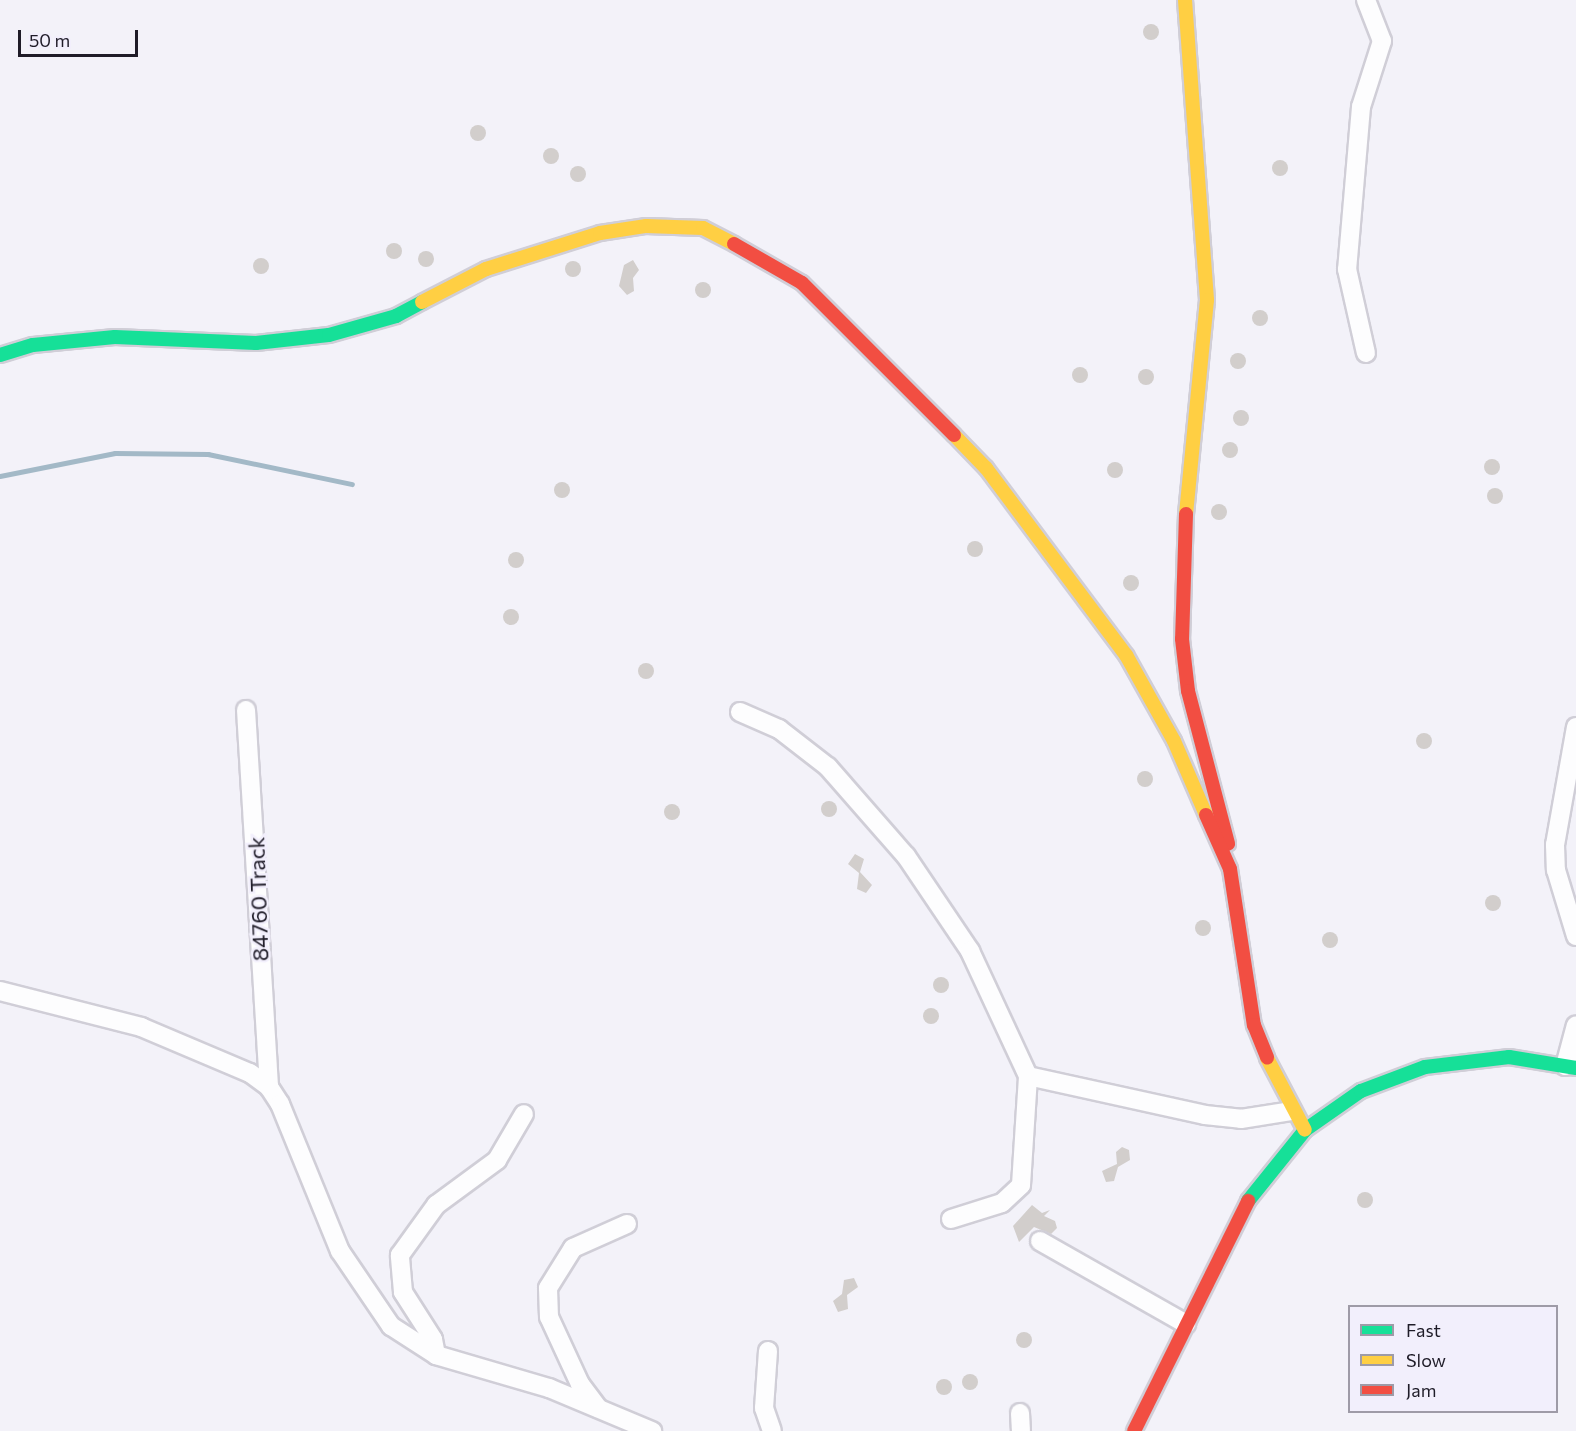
<!DOCTYPE html>
<html>
<head>
<meta charset="utf-8">
<style>
  body { margin:0 }
  #map { position:relative; width:1576px; height:1431px; overflow:hidden; background:#f3f2f9; font-family:Commissioner,sans-serif }
  div>[style] { position:absolute }
  [style*='--x'] { left:calc(var(--x)*1px); top:calc(var(--y)*1px); width:calc(var(--w)*1px); rotate:calc(var(--a)*1deg) }
  .stream>* { height:4.5px; margin:-2.25px; padding:0 2.25px; transform-origin:2.25px; border-radius:2.25px; background:#a3b9c7 }
  .building>* { inset:0; background:#d2cecc }
  .round { border-radius:50% }
  .roads { filter:drop-shadow(2px 0 #d0ced7) drop-shadow(-2px 0 #d0ced7) drop-shadow(0 2px #d0ced7) drop-shadow(0 -2px #d0ced7) }
  .street>* { height:18px; margin:-9px; padding:0 9px; transform-origin:9px; border-radius:9px; background:#fdfdfe }
  .fast>* { height:14px; margin:-7px; padding:0 7px; transform-origin:7px; border-radius:7px; background:#16e098 }
  .slow>* { height:14px; margin:-7px; padding:0 7px; transform-origin:7px; border-radius:7px; background:#ffcf43 }
  .jam>* { height:14px; margin:-7px; padding:0 7px; transform-origin:7px; border-radius:7px; background:#f24e42 }
  span { translate:-50% -50%; white-space:nowrap; text-align:center; line-height:1.15; -webkit-text-stroke:5px #f2effc; paint-order:stroke }
  .street-label { font-size:22px; color:#1f1c28 }
  .legend { position:absolute; left:1348px; top:1305px; width:210px; height:108px; box-sizing:border-box; background:#f2effc; border:2px solid #9e9ba7; margin:0; padding:8px 10px; list-style:none; font-size:18px; color:#1f1c28 }
  .legend li { display:flex; align-items:center; gap:12px; height:30px }
  .legend b { width:30px; border:2px solid #9e9ba7 }
  .scale { position:absolute; left:18px; top:30px; width:120px; height:27px; box-sizing:border-box; border:3px solid #1f1c28; border-top:0; padding-left:8px; font-size:18px; line-height:21px; white-space:nowrap; color:#1f1c28; -webkit-text-stroke:4px #f2effc; paint-order:stroke }
</style>
</head>
<body>
<div id="map">
  <div class="stream">
    <i style="--x:0;--y:476;--w:117;--a:-11.3"></i>
    <i style="--x:115;--y:453;--w:93;--a:0.6"></i>
    <i style="--x:208;--y:454;--w:147;--a:11.8"></i>
  </div>
  <div class="building">
    <i class="round" style="left:1143px;top:24px;width:16px;height:16px"></i>
    <i class="round" style="left:470px;top:125px;width:16px;height:16px"></i>
    <i class="round" style="left:543px;top:148px;width:16px;height:16px"></i>
    <i class="round" style="left:1272px;top:160px;width:16px;height:16px"></i>
    <i class="round" style="left:570px;top:166px;width:16px;height:16px"></i>
    <i class="round" style="left:386px;top:243px;width:16px;height:16px"></i>
    <i class="round" style="left:418px;top:251px;width:16px;height:16px"></i>
    <i class="round" style="left:253px;top:258px;width:16px;height:16px"></i>
    <i style="clip-path:polygon(633px 260px,639px 270px,633px 278px,634px 291px,627px 295px,619px 286px,624px 265px)"></i>
    <i class="round" style="left:565px;top:261px;width:16px;height:16px"></i>
    <i class="round" style="left:695px;top:282px;width:16px;height:16px"></i>
    <i class="round" style="left:1252px;top:310px;width:16px;height:16px"></i>
    <i class="round" style="left:1230px;top:353px;width:16px;height:16px"></i>
    <i class="round" style="left:1072px;top:367px;width:16px;height:16px"></i>
    <i class="round" style="left:1138px;top:369px;width:16px;height:16px"></i>
    <i class="round" style="left:1233px;top:410px;width:16px;height:16px"></i>
    <i class="round" style="left:1222px;top:442px;width:16px;height:16px"></i>
    <i class="round" style="left:1484px;top:459px;width:16px;height:16px"></i>
    <i class="round" style="left:1107px;top:462px;width:16px;height:16px"></i>
    <i class="round" style="left:554px;top:482px;width:16px;height:16px"></i>
    <i class="round" style="left:1487px;top:488px;width:16px;height:16px"></i>
    <i class="round" style="left:1211px;top:504px;width:16px;height:16px"></i>
    <i class="round" style="left:967px;top:541px;width:16px;height:16px"></i>
    <i class="round" style="left:508px;top:552px;width:16px;height:16px"></i>
    <i class="round" style="left:1123px;top:575px;width:16px;height:16px"></i>
    <i class="round" style="left:503px;top:609px;width:16px;height:16px"></i>
    <i class="round" style="left:638px;top:663px;width:16px;height:16px"></i>
    <i class="round" style="left:1416px;top:733px;width:16px;height:16px"></i>
    <i class="round" style="left:1137px;top:771px;width:16px;height:16px"></i>
    <i class="round" style="left:821px;top:801px;width:16px;height:16px"></i>
    <i class="round" style="left:664px;top:804px;width:16px;height:16px"></i>
    <i style="clip-path:polygon(855px 854px,864px 859px,860px 872px,872px 885px,866px 893px,857px 889px,859px 873px,848px 864px)"></i>
    <i class="round" style="left:1485px;top:895px;width:16px;height:16px"></i>
    <i class="round" style="left:1195px;top:920px;width:16px;height:16px"></i>
    <i class="round" style="left:1322px;top:932px;width:16px;height:16px"></i>
    <i class="round" style="left:933px;top:977px;width:16px;height:16px"></i>
    <i class="round" style="left:923px;top:1008px;width:16px;height:16px"></i>
    <i style="clip-path:polygon(1122px 1147px,1129px 1150px,1130px 1160px,1118px 1167px,1114px 1181px,1106px 1182px,1102px 1171px,1117px 1164px,1116px 1152px)"></i>
    <i class="round" style="left:1357px;top:1192px;width:16px;height:16px"></i>
    <i style="clip-path:polygon(1032px 1205px,1042px 1213px,1050px 1210px,1044px 1216px,1055px 1221px,1057px 1228px,1051px 1234px,1034px 1227px,1019px 1242px,1013px 1226px)"></i>
    <i style="clip-path:polygon(854px 1278px,858px 1287px,847px 1295px,848px 1309px,838px 1312px,833px 1301px,842px 1294px,844px 1280px)"></i>
    <i class="round" style="left:1016px;top:1332px;width:16px;height:16px"></i>
    <i class="round" style="left:962px;top:1374px;width:16px;height:16px"></i>
    <i class="round" style="left:936px;top:1379px;width:16px;height:16px"></i>
  </div>
  <div class="roads">
    <div class="street">
      <i style="--x:1366;--y:0;--w:44;--a:68.7"></i>
      <i style="--x:1382;--y:41;--w:69;--a:107.7"></i>
      <i style="--x:1361;--y:107;--w:163;--a:94.9"></i>
      <i style="--x:1347;--y:269;--w:86;--a:77.3"></i>
      <i style="--x:246;--y:710;--w:378;--a:86.5"></i>
      <i style="--x:740;--y:712;--w:43;--a:23.6"></i>
      <i style="--x:779;--y:729;--w:62;--a:37.8"></i>
      <i style="--x:828;--y:767;--w:118;--a:48.8"></i>
      <i style="--x:906;--y:856;--w:115;--a:56"></i>
      <i style="--x:970;--y:951;--w:138;--a:65.1"></i>
      <i style="--x:1028;--y:1076;--w:181;--a:12.4"></i>
      <i style="--x:1205;--y:1115;--w:36;--a:6"></i>
      <i style="--x:1241;--y:1119;--w:52;--a:-8.9"></i>
      <i style="--x:1576;--y:727;--w:120;--a:100.1"></i>
      <i style="--x:1555;--y:845;--w:25;--a:88"></i>
      <i style="--x:1556;--y:870;--w:69;--a:73.1"></i>
      <i style="--x:0;--y:991;--w:146;--a:14.3"></i>
      <i style="--x:141;--y:1027;--w:118;--a:22.9"></i>
      <i style="--x:250;--y:1073;--w:24;--a:36"></i>
      <i style="--x:269;--y:1087;--w:20;--a:57"></i>
      <i style="--x:280;--y:1104;--w:159;--a:67.8"></i>
      <i style="--x:340;--y:1251;--w:91;--a:55.8"></i>
      <i style="--x:391;--y:1326;--w:54;--a:32.8"></i>
      <i style="--x:436;--y:1355;--w:118;--a:16.3"></i>
      <i style="--x:549;--y:1388;--w:112;--a:22.7"></i>
      <i style="--x:1565;--y:1066;--w:42;--a:-75"></i>
      <i style="--x:951;--y:1219;--w:53;--a:-17.4"></i>
      <i style="--x:1002;--y:1203;--w:26;--a:-43"></i>
      <i style="--x:1021;--y:1185;--w:109;--a:-86.3"></i>
      <i style="--x:1040;--y:1241;--w:168;--a:29.6"></i>
      <i style="--x:768;--y:1351;--w:57;--a:94"></i>
      <i style="--x:764;--y:1408;--w:24;--a:71"></i>
      <i style="--x:436;--y:1355;--w:16;--a:-101"></i>
      <i style="--x:433;--y:1339;--w:56;--a:-122.6"></i>
      <i style="--x:403;--y:1292;--w:37;--a:-95"></i>
      <i style="--x:400;--y:1255;--w:62;--a:-54.2"></i>
      <i style="--x:436;--y:1205;--w:76;--a:-36.4"></i>
      <i style="--x:497;--y:1160;--w:53;--a:-59.6"></i>
      <i style="--x:598;--y:1408;--w:30;--a:-127"></i>
      <i style="--x:580;--y:1384;--w:74;--a:-114.8"></i>
      <i style="--x:549;--y:1317;--w:29;--a:-92"></i>
      <i style="--x:548;--y:1288;--w:47;--a:-58"></i>
      <i style="--x:573;--y:1248;--w:59;--a:-24"></i>
      <i style="--x:1020;--y:1413;--w:18;--a:87"></i>
    </div>
    <div class="fast">
      <i style="--x:0;--y:355;--w:34;--a:-17"></i>
      <i style="--x:33;--y:345;--w:82;--a:-5.6"></i>
      <i style="--x:115;--y:337;--w:141;--a:2.4"></i>
      <i style="--x:256;--y:343;--w:73;--a:-6.3"></i>
      <i style="--x:329;--y:335;--w:70;--a:-15.8"></i>
      <i style="--x:396;--y:316;--w:30;--a:-28"></i>
      <i style="--x:1248;--y:1201;--w:91;--a:-51.2"></i>
      <i style="--x:1305;--y:1130;--w:68;--a:-34.9"></i>
      <i style="--x:1361;--y:1091;--w:68;--a:-20.6"></i>
      <i style="--x:1425;--y:1067;--w:85;--a:-6.8"></i>
      <i style="--x:1509;--y:1057;--w:68;--a:9.3"></i>
    </div>
    <div class="slow">
      <i style="--x:1185;--y:0;--w:301;--a:85.8"></i>
      <i style="--x:1207;--y:300;--w:215;--a:95.6"></i>
      <i style="--x:422;--y:302;--w:72;--a:-27.3"></i>
      <i style="--x:486;--y:269;--w:120;--a:-17.5"></i>
      <i style="--x:600;--y:233;--w:47;--a:-8.7"></i>
      <i style="--x:646;--y:226;--w:57;--a:2"></i>
      <i style="--x:703;--y:228;--w:35;--a:27"></i>
      <i style="--x:954;--y:435;--w:46;--a:45.9"></i>
      <i style="--x:986;--y:468;--w:234;--a:53.2"></i>
      <i style="--x:1126;--y:655;--w:98;--a:60.8"></i>
      <i style="--x:1174;--y:741;--w:81;--a:66.6"></i>
      <i style="--x:1267;--y:1058;--w:81;--a:62.2"></i>
    </div>
    <div class="jam">
      <i style="--x:734;--y:244;--w:78;--a:29.8"></i>
      <i style="--x:802;--y:283;--w:215;--a:45"></i>
      <i style="--x:1186;--y:514;--w:125;--a:91.8"></i>
      <i style="--x:1182;--y:639;--w:52;--a:83.4"></i>
      <i style="--x:1188;--y:691;--w:158;--a:75.3"></i>
      <i style="--x:1206;--y:815;--w:59;--a:66"></i>
      <i style="--x:1230;--y:869;--w:158;--a:81.3"></i>
      <i style="--x:1254;--y:1025;--w:35;--a:68"></i>
      <i style="--x:1134;--y:1431;--w:257;--a:-63.6"></i>
    </div>
  </div>
  <div class="street-label">
    <span style="left:258px;top:899px;rotate:-92deg">84760 Track</span>
  </div>
  <ul class="legend">
  <li><b style="height:8px;background:#16e098"></b>Fast</li>
  <li><b style="height:8px;background:#ffcf43"></b>Slow</li>
  <li><b style="height:8px;background:#f24e42"></b>Jam</li>
  </ul>
  <div class="scale">50 m</div>
</div>
</body>
</html>
